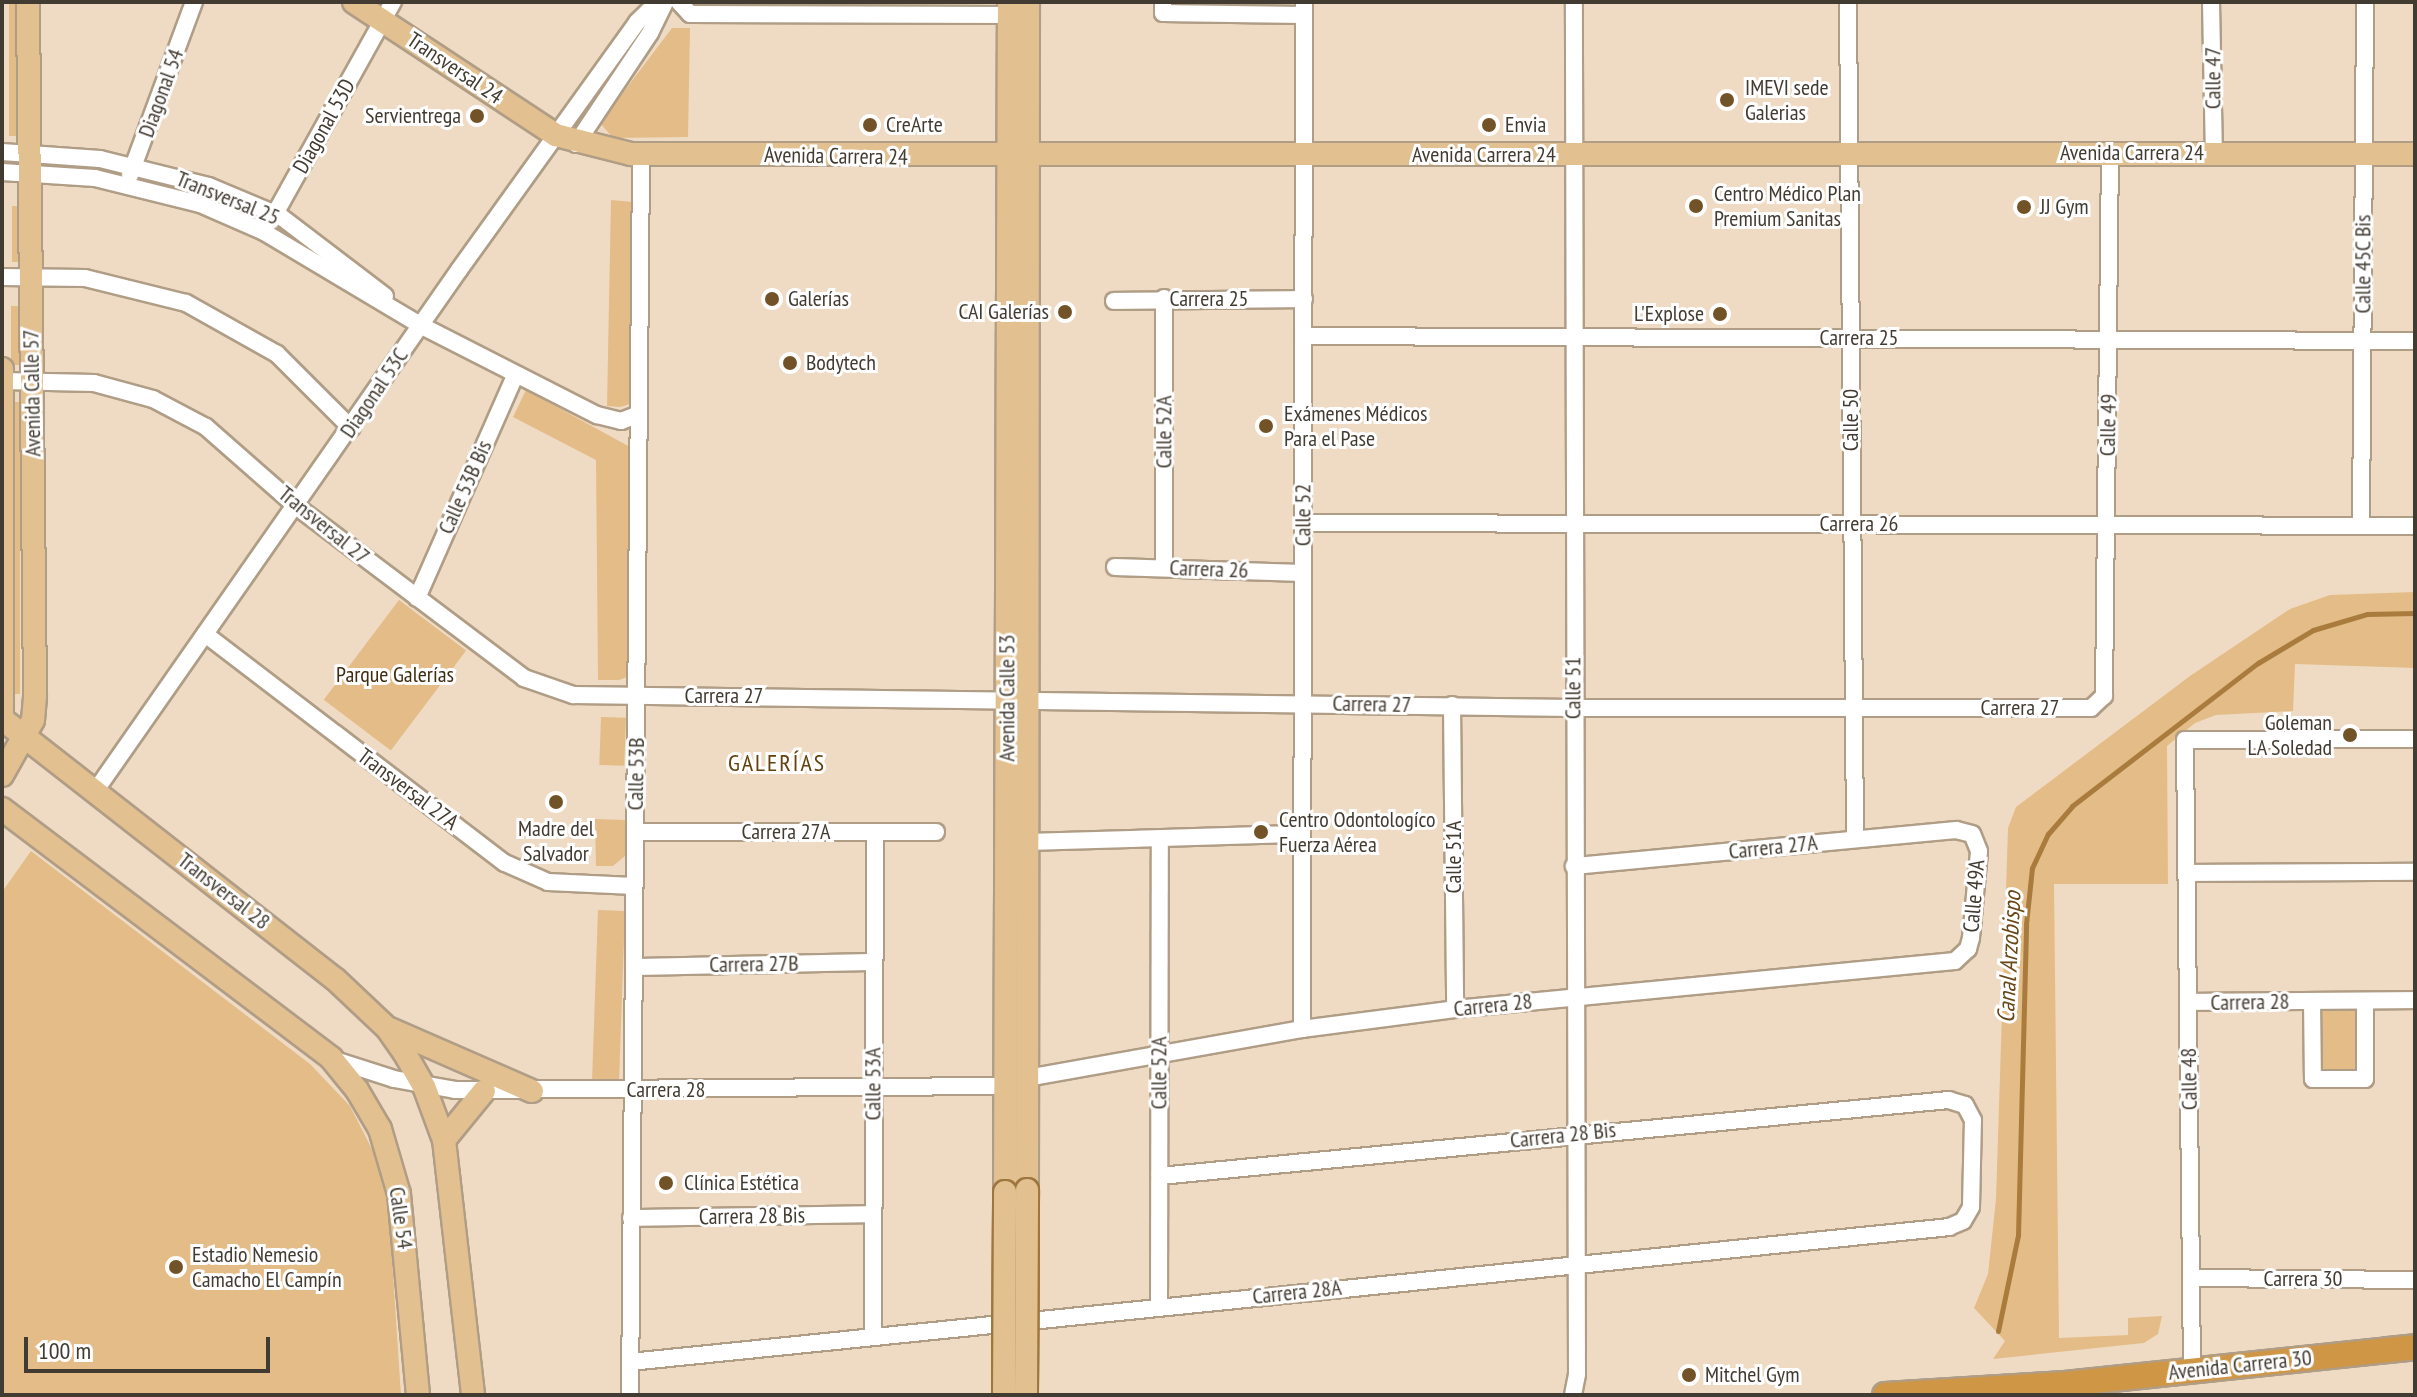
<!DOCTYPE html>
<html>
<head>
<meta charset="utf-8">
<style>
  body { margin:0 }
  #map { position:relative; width:2417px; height:1397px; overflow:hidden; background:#efdbc3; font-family:"PT Sans Narrow",sans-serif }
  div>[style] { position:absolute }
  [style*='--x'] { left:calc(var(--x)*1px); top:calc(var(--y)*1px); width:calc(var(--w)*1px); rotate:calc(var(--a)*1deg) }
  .green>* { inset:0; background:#e4bc88; transform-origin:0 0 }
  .stream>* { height:5px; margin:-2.5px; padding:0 2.5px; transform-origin:2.5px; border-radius:2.5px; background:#a97c3d }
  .roads { filter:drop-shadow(2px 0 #b09d86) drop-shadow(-2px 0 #b09d86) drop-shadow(0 2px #b09d86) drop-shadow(0 -2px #b09d86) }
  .minor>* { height:16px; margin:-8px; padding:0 8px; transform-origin:8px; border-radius:8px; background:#fff }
  .major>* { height:22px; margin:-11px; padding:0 11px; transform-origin:11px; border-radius:11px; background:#e2c090 }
  .highway>* { height:24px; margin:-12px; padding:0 12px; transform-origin:12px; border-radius:12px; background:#cf9646 }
  .bridges { filter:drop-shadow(2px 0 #9e763f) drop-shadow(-2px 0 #9e763f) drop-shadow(0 2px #9e763f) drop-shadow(0 -2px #9e763f) }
  .major-bridge>* { height:22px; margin:-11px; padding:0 11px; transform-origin:11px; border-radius:11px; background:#e2c090 }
  .dots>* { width:22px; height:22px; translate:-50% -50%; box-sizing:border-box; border:4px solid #fff; border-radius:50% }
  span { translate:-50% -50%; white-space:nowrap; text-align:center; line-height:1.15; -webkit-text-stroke:6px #fff; paint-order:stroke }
  .street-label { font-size:22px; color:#423b31 }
  .poi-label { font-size:22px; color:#423b31 }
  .left { translate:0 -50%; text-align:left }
  .right { translate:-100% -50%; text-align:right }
  .park-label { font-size:22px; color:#3f2b0f }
  .neighbourhood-label { font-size:24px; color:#64420d; letter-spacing:2px }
  .water-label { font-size:24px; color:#684718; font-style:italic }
  .frame { position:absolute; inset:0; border:4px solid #423b31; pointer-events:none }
  .scale { position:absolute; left:24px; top:1337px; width:246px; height:36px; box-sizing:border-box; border:4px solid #423b31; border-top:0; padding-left:10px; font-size:24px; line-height:28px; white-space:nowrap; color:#423b31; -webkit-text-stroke:6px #fff; paint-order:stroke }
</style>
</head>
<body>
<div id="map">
  <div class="green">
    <i style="left:9px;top:2px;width:11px;height:134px"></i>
    <i style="clip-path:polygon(735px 2px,867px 2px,856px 10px,740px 9px)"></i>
    <i style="clip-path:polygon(672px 28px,690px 28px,688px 137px,613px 138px,600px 123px)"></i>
    <i style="clip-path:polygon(139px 174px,191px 188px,260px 216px,258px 220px,190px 193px,139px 180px)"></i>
    <i style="clip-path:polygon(611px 200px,633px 202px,630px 404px,620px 407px,607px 406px)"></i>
    <i style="left:12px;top:206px;width:8px;height:56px"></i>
    <i style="left:11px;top:306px;width:9px;height:59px"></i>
    <i style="clip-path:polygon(526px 390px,630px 447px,627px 677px,619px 680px,598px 680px,596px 460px,513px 417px)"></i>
    <i style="left:12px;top:402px;width:8px;height:292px"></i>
    <i style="clip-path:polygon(2415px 592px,2415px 668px,2295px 664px,2293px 711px,2216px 715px,2195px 723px,2167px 746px,2168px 884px,2054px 884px,2059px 1338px,2128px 1335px,2128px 1318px,2162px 1316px,2158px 1334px,2144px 1343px,1993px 1359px,2005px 1341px,1974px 1308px,1988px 1274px,1996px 1199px,2008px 828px,2016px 807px,2190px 676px,2290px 609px,2330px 595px)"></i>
    <i style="left:399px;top:600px;width:84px;height:125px;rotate:37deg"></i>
    <i style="left:601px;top:717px;width:25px;height:48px;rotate:2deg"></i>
    <i style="clip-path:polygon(595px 819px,625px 820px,625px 856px,613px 866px,596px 866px)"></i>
    <i style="clip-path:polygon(31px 851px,310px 1064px,350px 1106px,378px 1161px,388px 1199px,401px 1395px,2px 1395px,2px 892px)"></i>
    <i style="left:598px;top:910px;width:27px;height:174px;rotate:2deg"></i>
    <i style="left:2360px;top:1008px;width:62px;height:43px;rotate:92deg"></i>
  </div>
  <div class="stream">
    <i style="--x:1998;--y:1331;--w:98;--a:-78.2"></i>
    <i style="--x:2018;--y:1235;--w:311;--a:-88.5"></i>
    <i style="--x:2026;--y:924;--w:56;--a:-83.9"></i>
    <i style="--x:2032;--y:868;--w:38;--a:-65"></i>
    <i style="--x:2048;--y:834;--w:37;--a:-49"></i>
    <i style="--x:2072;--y:806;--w:235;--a:-37.6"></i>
    <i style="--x:2258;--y:663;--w:64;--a:-31"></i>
    <i style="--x:2313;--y:630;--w:56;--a:-16.5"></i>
    <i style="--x:2367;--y:614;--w:48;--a:-1.2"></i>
  </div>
  <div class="roads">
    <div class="minor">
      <i style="--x:679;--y:2;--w:16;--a:47"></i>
      <i style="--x:690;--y:14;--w:319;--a:0.2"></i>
      <i style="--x:1163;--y:2;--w:11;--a:90"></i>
      <i style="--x:1163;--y:13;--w:141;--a:0.8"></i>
      <i style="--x:1848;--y:2;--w:837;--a:89.52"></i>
      <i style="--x:2211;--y:2;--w:151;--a:88.9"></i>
      <i style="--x:576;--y:144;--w:133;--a:-56.3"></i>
      <i style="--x:650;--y:33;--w:34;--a:-64"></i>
      <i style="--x:2;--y:152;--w:98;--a:4.1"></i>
      <i style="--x:100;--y:159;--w:112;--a:13.9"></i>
      <i style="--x:209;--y:186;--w:77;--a:22.9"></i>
      <i style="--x:280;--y:216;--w:132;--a:37.3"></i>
      <i style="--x:2;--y:172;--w:93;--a:3.7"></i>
      <i style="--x:95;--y:178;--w:108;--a:13.9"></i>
      <i style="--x:200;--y:204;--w:70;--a:23.6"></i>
      <i style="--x:264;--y:232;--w:182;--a:30.8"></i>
      <i style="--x:420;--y:325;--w:199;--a:27"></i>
      <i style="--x:597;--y:415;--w:25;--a:14"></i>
      <i style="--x:621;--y:421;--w:19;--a:-21"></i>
      <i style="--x:130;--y:175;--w:184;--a:-69.7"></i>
      <i style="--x:271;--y:221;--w:251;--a:-60.9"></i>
      <i style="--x:2;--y:277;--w:83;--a:0.7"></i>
      <i style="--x:85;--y:278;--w:104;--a:13.9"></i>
      <i style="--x:186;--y:303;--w:104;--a:29.3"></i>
      <i style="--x:277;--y:354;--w:105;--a:45"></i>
      <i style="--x:1164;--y:298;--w:268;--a:90"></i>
      <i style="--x:1114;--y:301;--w:190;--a:-0.6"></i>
      <i style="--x:1303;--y:336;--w:1112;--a:0.26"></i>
      <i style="--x:2;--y:381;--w:92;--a:1.2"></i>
      <i style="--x:94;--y:383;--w:61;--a:15.2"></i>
      <i style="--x:153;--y:399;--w:60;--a:27.8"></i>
      <i style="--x:206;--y:427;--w:120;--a:41.3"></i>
      <i style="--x:296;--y:506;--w:286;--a:37"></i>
      <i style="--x:524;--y:678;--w:52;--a:19.1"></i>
      <i style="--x:573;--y:695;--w:1000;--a:0.74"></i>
      <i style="--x:1573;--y:708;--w:518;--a:0"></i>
      <i style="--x:2091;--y:708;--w:18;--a:-43"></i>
      <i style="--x:2104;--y:696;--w:543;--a:-89.37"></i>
      <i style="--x:1303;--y:523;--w:1112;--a:0.15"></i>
      <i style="--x:2361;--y:525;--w:523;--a:-89.56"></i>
      <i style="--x:1115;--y:567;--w:188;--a:1.8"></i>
      <i style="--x:417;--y:598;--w:243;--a:-66.2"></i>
      <i style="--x:205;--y:634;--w:377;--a:37.4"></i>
      <i style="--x:505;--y:863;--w:47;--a:23.8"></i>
      <i style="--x:548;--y:882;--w:86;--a:2.7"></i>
      <i style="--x:1452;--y:705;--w:304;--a:89.4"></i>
      <i style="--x:96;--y:790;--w:634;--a:-55.08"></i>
      <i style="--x:459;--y:270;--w:305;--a:-54.3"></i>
      <i style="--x:637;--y:22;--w:29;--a:-44"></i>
      <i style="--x:635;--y:832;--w:301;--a:0"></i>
      <i style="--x:1027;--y:842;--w:275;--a:-1.7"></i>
      <i style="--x:2186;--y:873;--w:229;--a:-0.3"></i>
      <i style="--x:634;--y:967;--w:240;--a:-1.2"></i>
      <i style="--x:2312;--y:1001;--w:78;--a:89.3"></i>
      <i style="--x:2313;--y:1079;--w:52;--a:0"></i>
      <i style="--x:2365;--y:1079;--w:78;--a:-90"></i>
      <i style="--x:2188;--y:1002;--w:227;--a:-0.5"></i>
      <i style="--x:1302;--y:1029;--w:1027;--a:-89.89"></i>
      <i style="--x:332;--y:1059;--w:65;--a:17.9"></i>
      <i style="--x:394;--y:1079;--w:62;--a:10.2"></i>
      <i style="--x:455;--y:1090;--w:550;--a:-0.42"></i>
      <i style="--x:1027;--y:1078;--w:279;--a:-10.1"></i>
      <i style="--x:1302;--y:1029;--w:154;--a:-7.4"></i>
      <i style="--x:1455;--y:1009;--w:502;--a:-5.48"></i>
      <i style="--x:1955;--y:961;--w:18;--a:-43"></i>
      <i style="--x:1968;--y:949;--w:11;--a:-75"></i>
      <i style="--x:1971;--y:938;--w:87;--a:-84.7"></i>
      <i style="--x:1979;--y:851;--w:18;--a:-112"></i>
      <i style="--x:1972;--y:834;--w:16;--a:-166"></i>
      <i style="--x:1956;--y:830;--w:384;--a:174.6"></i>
      <i style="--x:631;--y:1218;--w:242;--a:-0.9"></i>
      <i style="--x:2191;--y:1278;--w:224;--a:0.5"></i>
      <i style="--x:1159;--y:1307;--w:468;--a:-89.9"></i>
      <i style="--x:873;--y:1337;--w:505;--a:-89.77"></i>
      <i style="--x:630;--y:1362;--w:1326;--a:-5.84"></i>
      <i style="--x:1949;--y:1227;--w:15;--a:-23"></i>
      <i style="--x:1963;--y:1221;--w:16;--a:-60"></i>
      <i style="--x:1971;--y:1207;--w:87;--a:-88.7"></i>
      <i style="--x:1973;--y:1120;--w:17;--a:-118"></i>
      <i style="--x:1965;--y:1105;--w:17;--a:-163"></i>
      <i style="--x:1949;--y:1100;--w:793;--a:174.5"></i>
      <i style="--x:2192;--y:1370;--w:630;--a:-90.64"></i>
      <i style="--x:2185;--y:740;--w:230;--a:-0.2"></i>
      <i style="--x:630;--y:1395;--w:1241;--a:-89.49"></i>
      <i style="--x:1573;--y:1395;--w:21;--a:-79"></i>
      <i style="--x:1577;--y:1374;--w:1372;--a:-90.13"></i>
    </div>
    <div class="major">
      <i style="--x:354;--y:2;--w:242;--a:33.4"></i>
      <i style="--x:556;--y:135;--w:77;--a:14.2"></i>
      <i style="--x:631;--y:154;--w:1784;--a:0"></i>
      <i style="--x:2;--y:369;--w:351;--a:90"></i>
      <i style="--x:2;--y:719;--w:422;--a:38"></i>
      <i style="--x:335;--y:979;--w:71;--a:43.3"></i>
      <i style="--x:387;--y:1028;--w:29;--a:55"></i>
      <i style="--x:404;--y:1052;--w:39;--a:60"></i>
      <i style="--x:424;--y:1086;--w:58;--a:69.7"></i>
      <i style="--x:444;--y:1140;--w:257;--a:83.5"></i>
      <i style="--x:2;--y:775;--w:63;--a:-60.6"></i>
      <i style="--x:33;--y:720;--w:24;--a:-85"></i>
      <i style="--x:35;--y:696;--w:694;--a:-90.58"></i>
      <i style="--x:2;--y:809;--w:413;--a:37.1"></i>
      <i style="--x:331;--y:1058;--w:41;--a:50.9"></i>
      <i style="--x:357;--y:1090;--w:45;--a:59.5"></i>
      <i style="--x:380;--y:1129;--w:68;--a:73.7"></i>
      <i style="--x:399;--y:1194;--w:202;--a:84.6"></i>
      <i style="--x:390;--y:1029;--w:155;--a:23.6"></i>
      <i style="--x:444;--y:1140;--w:63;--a:-50.8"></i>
      <i style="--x:1027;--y:1190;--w:1188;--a:-89.95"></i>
      <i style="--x:1005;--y:1192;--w:1190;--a:-89.81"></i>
    </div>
    <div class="highway">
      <i style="--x:1885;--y:1395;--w:180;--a:-3.5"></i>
      <i style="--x:2065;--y:1384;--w:352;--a:-6"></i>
    </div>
  </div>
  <div class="bridges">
    <div class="major-bridge">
      <i style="--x:1004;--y:1395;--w:203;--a:-89.7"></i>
      <i style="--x:1026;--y:1395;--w:205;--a:-89.7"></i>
    </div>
  </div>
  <div class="dots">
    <i style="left:1727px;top:100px;background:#725328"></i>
    <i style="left:477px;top:116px;background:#725328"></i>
    <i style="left:870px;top:125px;background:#725328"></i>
    <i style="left:1489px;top:125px;background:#725328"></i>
    <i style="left:1696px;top:206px;background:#725328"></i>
    <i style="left:2024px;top:207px;background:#725328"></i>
    <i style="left:772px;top:299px;background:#725328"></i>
    <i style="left:1065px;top:312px;background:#725328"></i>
    <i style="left:1720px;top:314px;background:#725328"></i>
    <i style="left:790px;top:363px;background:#725328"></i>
    <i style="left:1266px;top:426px;background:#725328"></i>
    <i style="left:2350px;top:735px;background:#725328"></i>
    <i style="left:556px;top:802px;background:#725328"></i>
    <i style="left:1261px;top:832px;background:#725328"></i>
    <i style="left:666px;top:1183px;background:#725328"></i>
    <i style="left:176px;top:1267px;background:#725328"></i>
    <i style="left:1689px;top:1375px;background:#725328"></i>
  </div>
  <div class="street-label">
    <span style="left:455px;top:68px;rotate:34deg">Transversal 24</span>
    <span style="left:2213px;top:78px;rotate:-90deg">Calle 47</span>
    <span style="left:161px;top:93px;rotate:-70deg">Diagonal 54</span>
    <span style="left:324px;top:126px;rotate:-61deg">Diagonal 53D</span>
    <span style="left:2132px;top:153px">Avenida Carrera 24</span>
    <span style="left:1484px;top:155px">Avenida Carrera 24</span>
    <span style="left:836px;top:156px;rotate:1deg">Avenida Carrera 24</span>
    <span style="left:228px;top:198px;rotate:22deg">Transversal 25</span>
    <span style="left:2363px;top:264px;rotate:-90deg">Calle 45C Bis</span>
    <span style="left:1209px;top:299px">Carrera 25</span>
    <span style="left:1859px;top:338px">Carrera 25</span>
    <span style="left:32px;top:393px;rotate:-91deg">Avenida Calle 57</span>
    <span style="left:374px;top:393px;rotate:-56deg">Diagonal 53C</span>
    <span style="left:1851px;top:420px;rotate:-90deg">Calle 50</span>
    <span style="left:2108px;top:425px;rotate:-89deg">Calle 49</span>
    <span style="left:1164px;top:432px;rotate:-90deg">Calle 52A</span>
    <span style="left:465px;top:487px;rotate:-66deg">Calle 53B Bis</span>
    <span style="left:1303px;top:515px;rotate:-90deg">Calle 52</span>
    <span style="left:1859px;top:524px">Carrera 26</span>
    <span style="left:324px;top:525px;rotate:39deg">Transversal 27</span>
    <span style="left:1209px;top:569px;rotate:2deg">Carrera 26</span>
    <span style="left:1573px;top:688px;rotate:-90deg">Calle 51</span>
    <span style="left:724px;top:696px">Carrera 27</span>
    <span style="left:1007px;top:698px;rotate:-90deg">Avenida Calle 53</span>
    <span style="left:1372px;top:704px;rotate:1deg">Carrera 27</span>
    <span style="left:2020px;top:708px">Carrera 27</span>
    <span style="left:636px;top:774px;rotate:-89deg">Calle 53B</span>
    <span style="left:408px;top:789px;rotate:37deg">Transversal 27A</span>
    <span style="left:786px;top:832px">Carrera 27A</span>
    <span style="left:1773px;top:847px;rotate:-6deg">Carrera 27A</span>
    <span style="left:1454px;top:857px;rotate:-90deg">Calle 51A</span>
    <span style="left:224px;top:891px;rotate:38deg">Transversal 28</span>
    <span style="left:1974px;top:896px;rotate:-85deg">Calle 49A</span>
    <span style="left:754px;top:964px;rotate:-1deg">Carrera 27B</span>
    <span style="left:2250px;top:1002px;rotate:-1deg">Carrera 28</span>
    <span style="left:1493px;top:1005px;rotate:-6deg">Carrera 28</span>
    <span style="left:1159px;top:1073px;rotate:-90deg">Calle 52A</span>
    <span style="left:2189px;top:1079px;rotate:-91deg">Calle 48</span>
    <span style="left:873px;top:1084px;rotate:-90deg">Calle 53A</span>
    <span style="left:666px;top:1090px">Carrera 28</span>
    <span style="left:1563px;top:1135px;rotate:-6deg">Carrera 28 Bis</span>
    <span style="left:752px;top:1216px;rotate:-1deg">Carrera 28 Bis</span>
    <span style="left:401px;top:1218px;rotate:82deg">Calle 54</span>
    <span style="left:2303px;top:1279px">Carrera 30</span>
    <span style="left:1297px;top:1292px;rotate:-6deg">Carrera 28A</span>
    <span style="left:2240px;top:1365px;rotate:-6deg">Avenida Carrera 30</span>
  </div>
  <div class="poi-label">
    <span class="left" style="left:1745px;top:100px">IMEVI sede<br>Galerias</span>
    <span class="right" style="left:461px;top:116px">Servientrega</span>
    <span class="left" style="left:886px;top:125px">CreArte</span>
    <span class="left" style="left:1505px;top:125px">Envia</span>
    <span class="left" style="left:1714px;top:206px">Centro Médico Plan<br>Premium Sanitas</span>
    <span class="left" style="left:2040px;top:207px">JJ Gym</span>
    <span class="left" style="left:788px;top:299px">Galerías</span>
    <span class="right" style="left:1049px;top:312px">CAI Galerías</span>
    <span class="right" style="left:1704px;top:314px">L'Explose</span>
    <span class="left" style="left:806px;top:363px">Bodytech</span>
    <span class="left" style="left:1284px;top:426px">Exámenes Médicos<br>Para el Pase</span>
    <span class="right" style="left:2332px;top:735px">Goleman<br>LA Soledad</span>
    <span class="left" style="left:1279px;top:832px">Centro Odontologíco<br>Fuerza Aérea</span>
    <span style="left:556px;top:841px">Madre del<br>Salvador</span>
    <span class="left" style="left:684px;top:1183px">Clínica Estética</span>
    <span class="left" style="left:192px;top:1267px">Estadio Nemesio<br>Camacho El Campín</span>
    <span class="left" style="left:1705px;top:1375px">Mitchel Gym</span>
  </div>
  <div class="park-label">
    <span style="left:395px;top:675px">Parque Galerías</span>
  </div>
  <div class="neighbourhood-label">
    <span style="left:777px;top:763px">GALERÍAS</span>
  </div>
  <div class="water-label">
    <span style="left:2009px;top:957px;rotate:-87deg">Canal Arzobispo</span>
  </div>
  <div class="frame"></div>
  <div class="scale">100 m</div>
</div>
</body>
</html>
